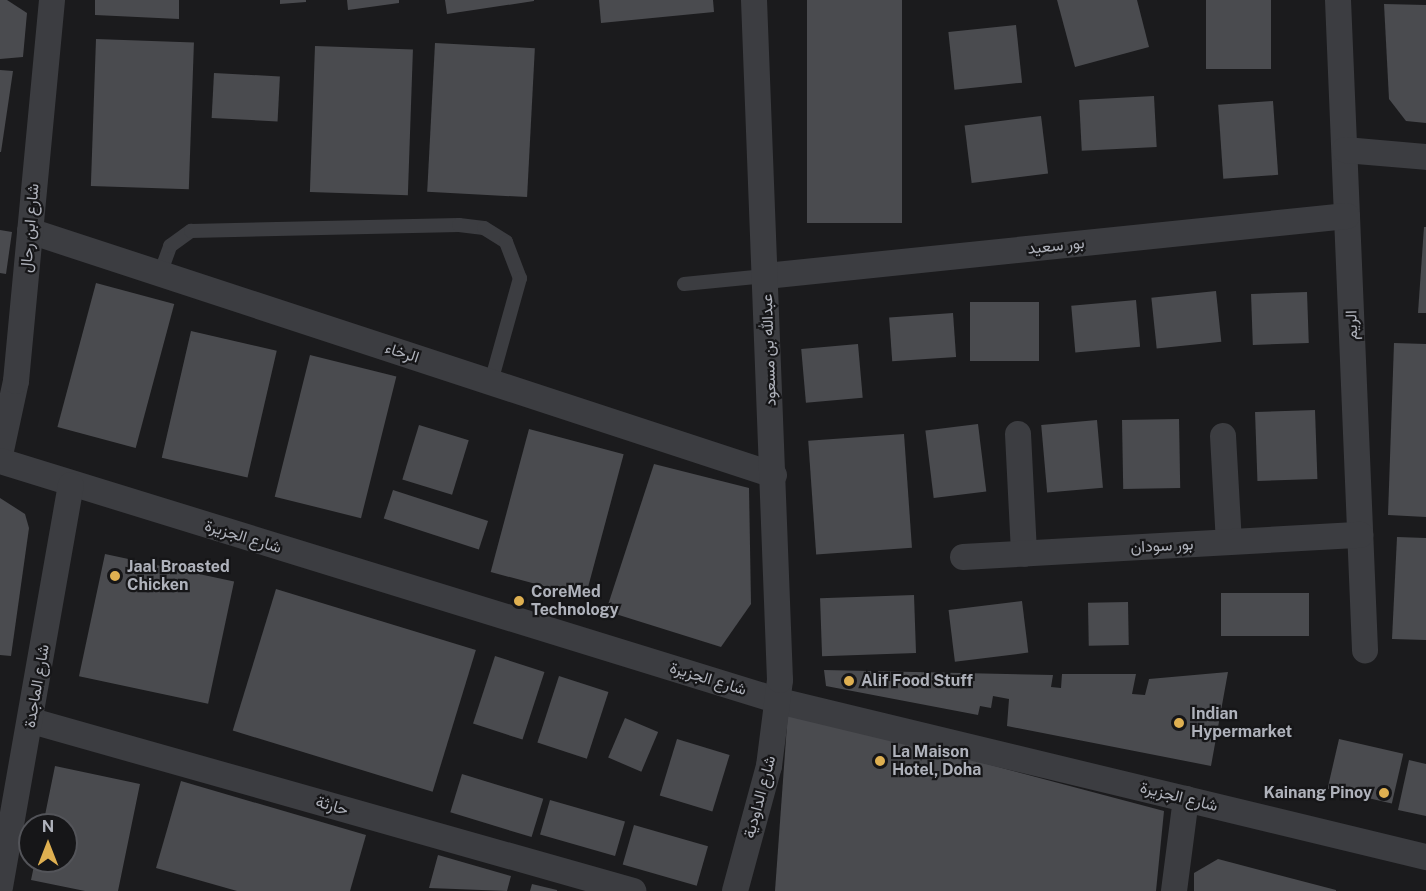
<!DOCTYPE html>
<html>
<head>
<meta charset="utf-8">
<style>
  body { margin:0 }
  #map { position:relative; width:1426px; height:891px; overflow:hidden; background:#1b1b1d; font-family:"Public Sans",Vazirmatn,sans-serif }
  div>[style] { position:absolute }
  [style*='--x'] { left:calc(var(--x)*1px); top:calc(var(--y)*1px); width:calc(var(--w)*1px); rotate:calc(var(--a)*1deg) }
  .building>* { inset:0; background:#4a4b4f; transform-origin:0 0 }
  .lane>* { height:14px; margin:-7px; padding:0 7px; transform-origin:7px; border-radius:7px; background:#3c3d41 }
  .street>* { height:26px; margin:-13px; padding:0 13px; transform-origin:13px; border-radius:13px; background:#3c3d41 }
  .dots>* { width:16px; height:16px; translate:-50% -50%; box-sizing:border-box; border:3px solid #161618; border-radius:50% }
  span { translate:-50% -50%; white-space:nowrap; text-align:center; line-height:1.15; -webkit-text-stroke:4.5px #161618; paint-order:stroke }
  .street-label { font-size:16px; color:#afb2bb }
  .poi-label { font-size:16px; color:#afb2bb; font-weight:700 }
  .left { translate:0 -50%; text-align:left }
  .right { translate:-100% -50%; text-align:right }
  .north { position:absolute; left:18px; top:813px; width:60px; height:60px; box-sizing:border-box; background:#161618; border:2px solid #535459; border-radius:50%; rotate:0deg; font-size:16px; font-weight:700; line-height:24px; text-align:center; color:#afb2bb }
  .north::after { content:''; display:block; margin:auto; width:21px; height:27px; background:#dfb051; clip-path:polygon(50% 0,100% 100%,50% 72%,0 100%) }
</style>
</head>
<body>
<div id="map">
  <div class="building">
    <i style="clip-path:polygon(0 0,7px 0,27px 13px,23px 57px,0 59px)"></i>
    <i style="clip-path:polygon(95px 0,179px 0,179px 19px,95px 15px)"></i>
    <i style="clip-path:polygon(280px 0,306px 0,306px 2px,280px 4px)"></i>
    <i style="clip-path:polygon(347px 0,399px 0,399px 3px,348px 10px)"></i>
    <i style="clip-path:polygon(445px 0,534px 0,534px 1px,447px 14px)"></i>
    <i style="clip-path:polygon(599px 0,713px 0,714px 12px,601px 23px)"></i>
    <i style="left:807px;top:0;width:95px;height:223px"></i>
    <i style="clip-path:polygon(1057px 0,1137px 0,1149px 47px,1075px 67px)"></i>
    <i style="left:1206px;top:0;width:65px;height:69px"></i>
    <i style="clip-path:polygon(1384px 4px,1426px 5px,1426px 123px,1406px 121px,1389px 99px)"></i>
    <i style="left:1016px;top:25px;width:58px;height:68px;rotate:84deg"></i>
    <i style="left:96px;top:39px;width:98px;height:147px;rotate:2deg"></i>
    <i style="left:435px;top:43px;width:100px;height:149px;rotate:3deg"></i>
    <i style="left:315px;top:46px;width:98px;height:146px;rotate:2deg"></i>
    <i style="clip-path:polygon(0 70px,13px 71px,1px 152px,0 152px)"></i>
    <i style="left:214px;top:73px;width:66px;height:45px;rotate:3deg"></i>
    <i style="left:1154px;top:96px;width:51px;height:75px;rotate:87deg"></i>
    <i style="left:1273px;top:101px;width:74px;height:55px;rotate:86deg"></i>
    <i style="left:1041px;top:116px;width:58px;height:77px;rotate:83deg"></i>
    <i style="clip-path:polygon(1424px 227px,1426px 227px,1426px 313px,1418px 313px)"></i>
    <i style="clip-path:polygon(0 230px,12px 232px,6px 274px,0 273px)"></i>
    <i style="left:96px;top:283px;width:81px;height:149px;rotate:15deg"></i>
    <i style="left:1216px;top:291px;width:51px;height:65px;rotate:84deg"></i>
    <i style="left:1307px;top:292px;width:51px;height:56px;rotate:88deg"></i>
    <i style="left:1136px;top:300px;width:47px;height:65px;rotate:85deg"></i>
    <i style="left:970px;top:302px;width:69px;height:59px"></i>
    <i style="left:953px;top:313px;width:44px;height:64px;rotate:86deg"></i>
    <i style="left:191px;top:331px;width:88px;height:130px;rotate:13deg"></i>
    <i style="clip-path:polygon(1394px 343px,1426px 344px,1426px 517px,1388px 515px)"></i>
    <i style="left:858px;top:344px;width:54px;height:57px;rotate:85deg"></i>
    <i style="left:310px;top:355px;width:89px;height:146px;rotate:14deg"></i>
    <i style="left:1315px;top:410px;width:69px;height:60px;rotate:88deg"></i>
    <i style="left:1179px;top:419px;width:69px;height:57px;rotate:89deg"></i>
    <i style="left:1097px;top:420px;width:68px;height:56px;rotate:85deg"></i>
    <i style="left:978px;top:424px;width:68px;height:53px;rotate:83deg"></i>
    <i style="left:419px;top:425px;width:52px;height:57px;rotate:17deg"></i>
    <i style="left:529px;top:429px;width:98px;height:148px;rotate:15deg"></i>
    <i style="left:904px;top:434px;width:114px;height:96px;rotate:86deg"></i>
    <i style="clip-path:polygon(654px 464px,749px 488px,751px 604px,721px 647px,606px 611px)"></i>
    <i style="left:393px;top:490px;width:100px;height:30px;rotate:18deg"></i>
    <i style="clip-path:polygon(0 498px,25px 514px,29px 528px,11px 656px,0 655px)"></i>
    <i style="clip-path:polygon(1397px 537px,1426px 538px,1426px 640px,1392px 639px)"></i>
    <i style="left:105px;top:554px;width:132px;height:125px;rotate:12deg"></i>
    <i style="left:276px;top:589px;width:209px;height:148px;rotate:17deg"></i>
    <i style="left:1221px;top:593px;width:88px;height:43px"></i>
    <i style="left:914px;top:595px;width:58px;height:94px;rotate:88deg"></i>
    <i style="left:1022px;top:601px;width:52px;height:74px;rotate:83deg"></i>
    <i style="left:1128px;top:602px;width:43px;height:40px;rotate:89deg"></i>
    <i style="left:495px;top:656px;width:52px;height:71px;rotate:18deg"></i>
    <i style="clip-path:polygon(824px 670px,1053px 675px,1051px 687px,1061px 688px,1062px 674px,1136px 674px,1132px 694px,1145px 695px,1149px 679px,1228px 672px,1211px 766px,1007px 726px,1009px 699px,993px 696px,991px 708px,980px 706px,978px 715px,826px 686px)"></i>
    <i style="left:559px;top:676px;width:52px;height:70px;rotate:18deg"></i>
    <i style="clip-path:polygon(788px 711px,1164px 811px,1156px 891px,775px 891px)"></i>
    <i style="left:625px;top:718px;width:36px;height:43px;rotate:23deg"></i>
    <i style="left:677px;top:739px;width:55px;height:59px;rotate:17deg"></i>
    <i style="left:1339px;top:739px;width:66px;height:51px;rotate:13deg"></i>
    <i style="clip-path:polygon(1409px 760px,1426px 764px,1426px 816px,1398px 810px)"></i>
    <i style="clip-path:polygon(55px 766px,140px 784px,118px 891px,85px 891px,31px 880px,35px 861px,66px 861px,66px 825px,43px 825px)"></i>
    <i style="left:462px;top:774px;width:85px;height:40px;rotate:17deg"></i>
    <i style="clip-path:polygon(181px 781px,366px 835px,350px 891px,237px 891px,156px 868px)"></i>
    <i style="left:550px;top:800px;width:78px;height:36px;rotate:16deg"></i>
    <i style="left:634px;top:825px;width:77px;height:41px;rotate:16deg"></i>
    <i style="clip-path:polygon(438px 855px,511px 876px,507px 891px,429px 888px)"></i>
    <i style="clip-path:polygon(1218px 859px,1336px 890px,1336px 891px,1194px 891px,1194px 873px)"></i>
    <i style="clip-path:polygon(532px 884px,557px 890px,557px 891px,530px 891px)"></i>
  </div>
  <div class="lane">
    <i style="--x:160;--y:274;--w:30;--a:-70"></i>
    <i style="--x:170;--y:246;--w:26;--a:-36"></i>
    <i style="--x:191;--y:231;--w:268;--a:-1.3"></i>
    <i style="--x:459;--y:225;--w:25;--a:7"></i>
    <i style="--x:484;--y:228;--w:26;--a:32"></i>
    <i style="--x:506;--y:242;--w:39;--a:69"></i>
    <i style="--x:520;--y:278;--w:108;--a:105.6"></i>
    <i style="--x:684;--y:284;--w:82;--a:-5.6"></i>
  </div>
  <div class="street">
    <i style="--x:1338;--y:0;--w:651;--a:87.62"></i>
    <i style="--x:1345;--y:150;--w:81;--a:4.9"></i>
    <i style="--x:30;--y:231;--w:783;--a:18.16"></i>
    <i style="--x:766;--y:276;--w:584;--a:-5.9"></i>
    <i style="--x:1018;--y:434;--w:120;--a:87.1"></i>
    <i style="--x:1223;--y:436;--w:106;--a:86.8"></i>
    <i style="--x:0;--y:455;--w:76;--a:-77.8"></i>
    <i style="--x:16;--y:381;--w:383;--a:-84.6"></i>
    <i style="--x:0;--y:461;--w:815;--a:17.12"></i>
    <i style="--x:779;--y:701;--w:666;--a:13.56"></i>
    <i style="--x:963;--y:557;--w:398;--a:-3.2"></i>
    <i style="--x:32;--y:721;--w:625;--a:15.79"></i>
    <i style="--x:0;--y:887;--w:408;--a:-80"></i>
    <i style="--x:735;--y:891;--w:130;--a:-74.8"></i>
    <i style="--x:769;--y:766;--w:87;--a:-82.7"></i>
    <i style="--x:780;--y:680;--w:680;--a:-92.19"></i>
    <i style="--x:1174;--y:891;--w:93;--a:-82.6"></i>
  </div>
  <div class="dots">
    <i style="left:115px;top:576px;background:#dfb051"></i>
    <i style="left:519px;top:601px;background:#dfb051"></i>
    <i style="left:849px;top:681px;background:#dfb051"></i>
    <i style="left:1179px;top:723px;background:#dfb051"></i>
    <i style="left:880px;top:761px;background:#dfb051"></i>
    <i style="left:1384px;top:793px;background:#dfb051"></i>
  </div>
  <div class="street-label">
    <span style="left:30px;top:228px;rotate:-85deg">شارع ابن رحال</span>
    <span style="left:1056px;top:246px;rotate:-6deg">بور سعيد</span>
    <span style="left:1352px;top:325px;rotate:-92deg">الريم</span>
    <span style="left:769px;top:350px;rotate:-92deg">عبدالله بن مسعود</span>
    <span style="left:402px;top:353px;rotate:18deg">الرخاء</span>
    <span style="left:243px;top:537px;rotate:17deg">شارع الجزيرة</span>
    <span style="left:1162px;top:546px;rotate:-3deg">بور سودان</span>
    <span style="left:708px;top:679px;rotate:17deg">شارع الجزيرة</span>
    <span style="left:37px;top:686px;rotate:-80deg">شارع الماجدة</span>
    <span style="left:760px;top:797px;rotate:-75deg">شارع الداودية</span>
    <span style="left:1179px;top:797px;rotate:14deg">شارع الجزيرة</span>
    <span style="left:332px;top:806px;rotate:16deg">حارثة</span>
  </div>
  <div class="poi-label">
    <span class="left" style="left:127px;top:576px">Jaal Broasted<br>Chicken</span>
    <span class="left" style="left:531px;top:601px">CoreMed<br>Technology</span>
    <span class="left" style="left:861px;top:681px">Alif Food Stuff</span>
    <span class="left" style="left:1191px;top:723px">Indian<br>Hypermarket</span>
    <span class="left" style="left:892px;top:761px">La Maison<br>Hotel, Doha</span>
    <span class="right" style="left:1372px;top:793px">Kainang Pinoy</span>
  </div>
  <div class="north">N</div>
</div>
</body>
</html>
